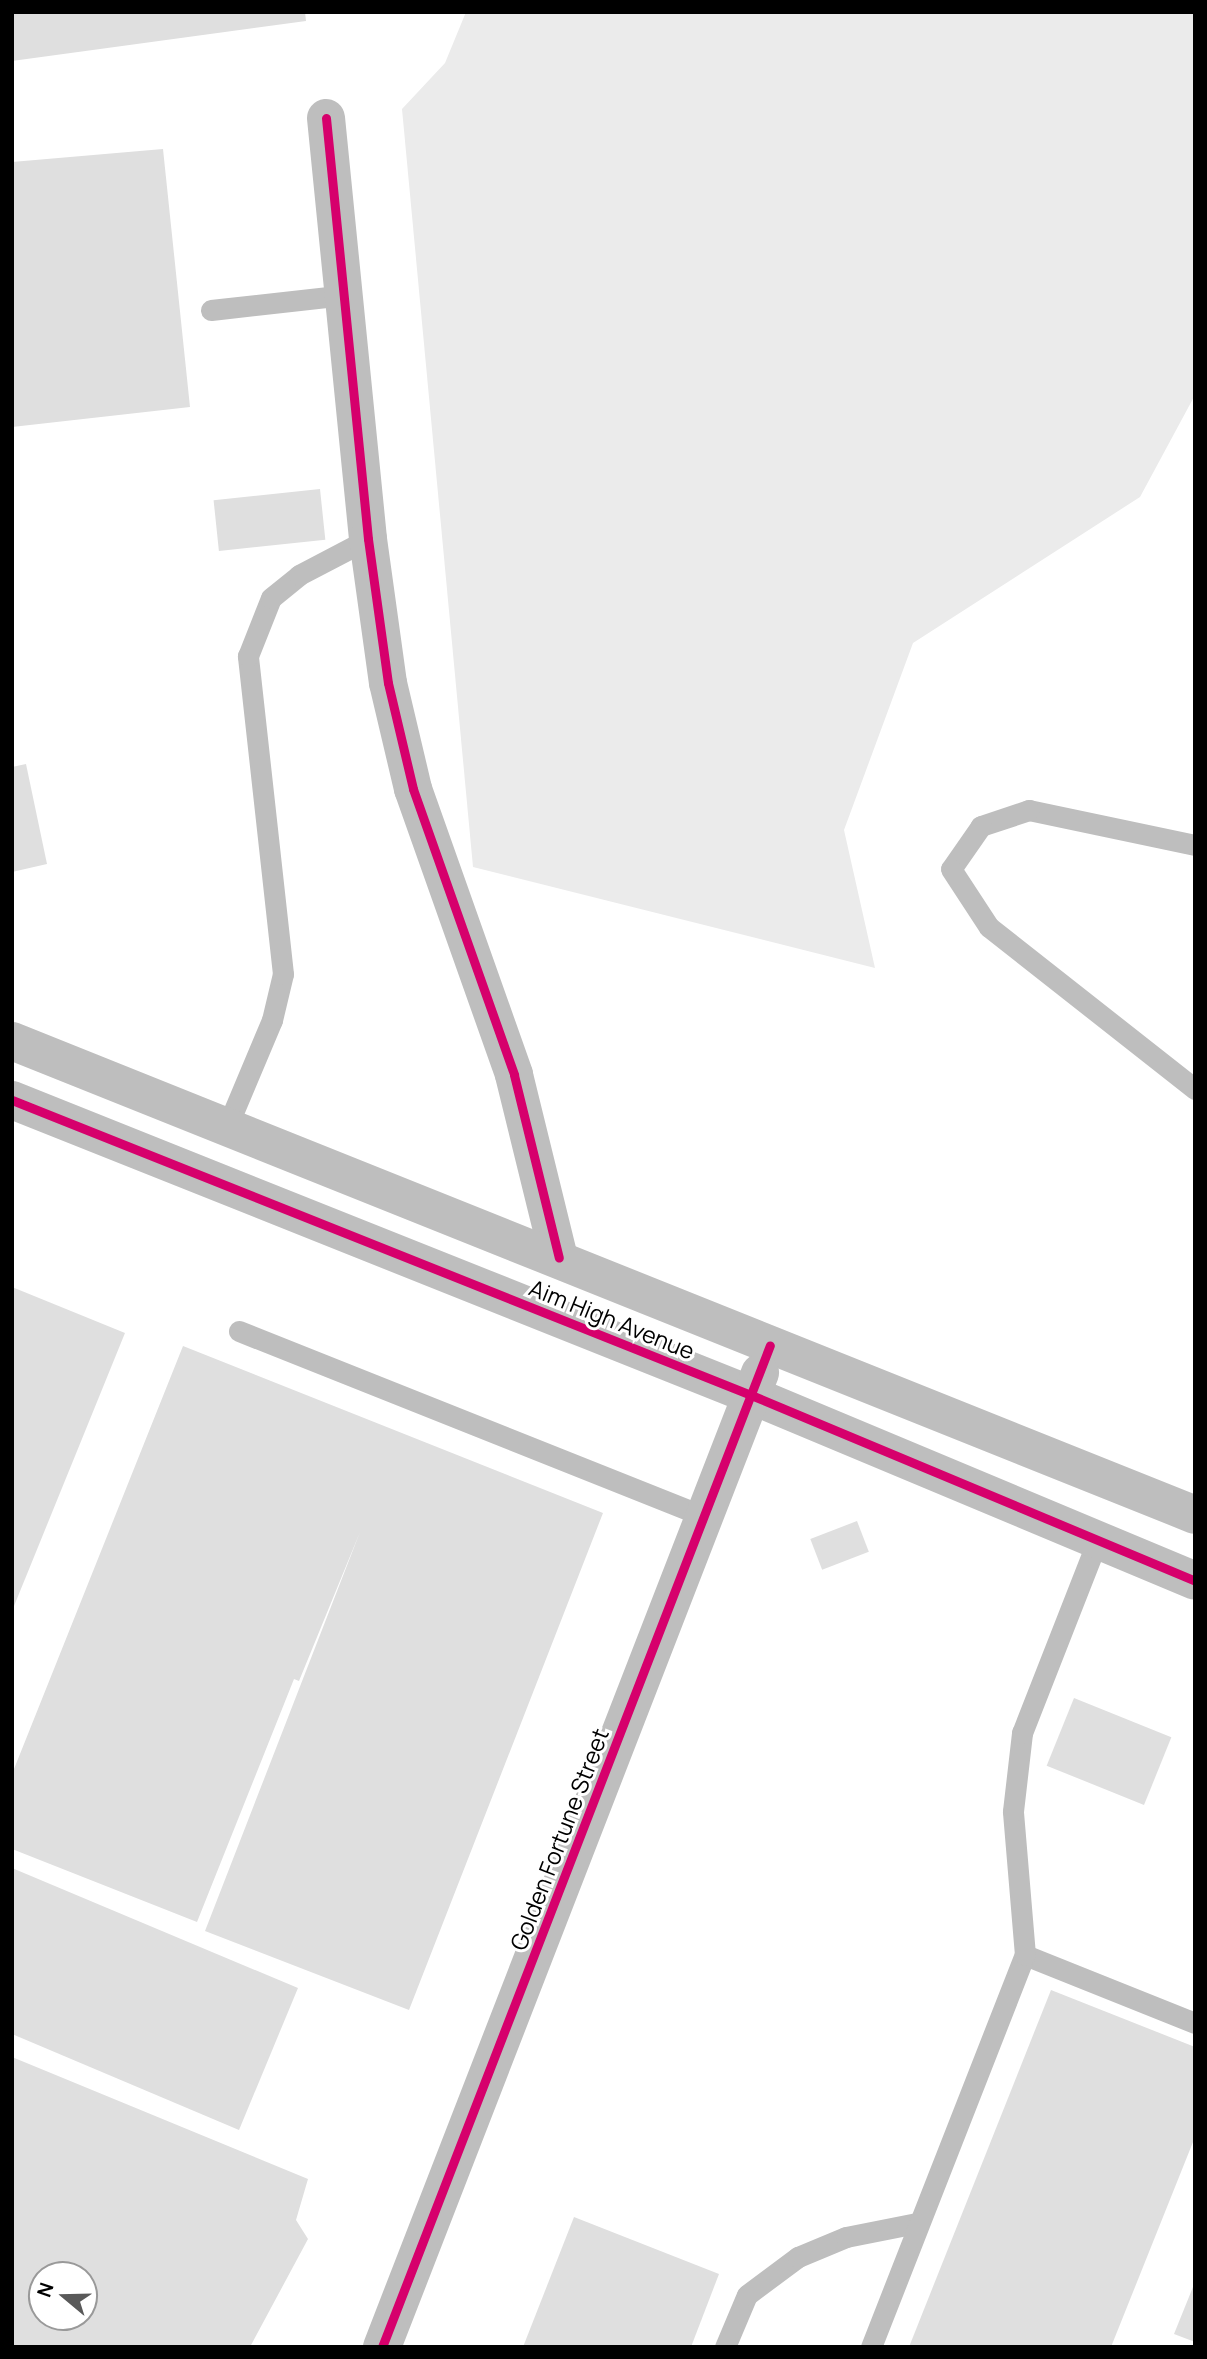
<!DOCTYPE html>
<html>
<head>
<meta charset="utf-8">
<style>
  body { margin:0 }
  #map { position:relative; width:1207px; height:2359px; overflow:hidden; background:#fff; font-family:Manrope,sans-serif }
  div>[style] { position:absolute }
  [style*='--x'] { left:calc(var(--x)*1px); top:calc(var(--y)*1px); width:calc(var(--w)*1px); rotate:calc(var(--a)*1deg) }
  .green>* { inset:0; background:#ebebeb }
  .building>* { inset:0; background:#dfdfdf; transform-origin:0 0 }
  .service>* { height:21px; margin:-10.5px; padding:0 10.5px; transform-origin:10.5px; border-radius:10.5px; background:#bebebe }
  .minor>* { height:38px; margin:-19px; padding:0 19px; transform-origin:19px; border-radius:19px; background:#bebebe }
  .cycleway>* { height:9px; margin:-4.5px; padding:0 4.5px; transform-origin:4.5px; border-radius:4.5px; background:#d6006c }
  span { translate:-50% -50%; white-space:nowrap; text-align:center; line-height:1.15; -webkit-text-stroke:6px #fff; paint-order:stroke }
  .street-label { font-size:23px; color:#000 }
  .frame { position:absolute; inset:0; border:14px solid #000; pointer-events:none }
  .north { position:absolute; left:28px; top:2261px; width:70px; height:70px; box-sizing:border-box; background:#fff; border:2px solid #999; border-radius:50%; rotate:289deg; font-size:19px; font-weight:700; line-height:28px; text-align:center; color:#000 }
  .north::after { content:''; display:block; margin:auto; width:24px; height:32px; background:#595959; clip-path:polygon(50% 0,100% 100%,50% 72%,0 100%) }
</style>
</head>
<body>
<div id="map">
  <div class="green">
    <i style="clip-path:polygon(466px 12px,1195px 12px,1195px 395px,1140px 497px,913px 643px,844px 830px,875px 968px,473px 867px,402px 109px,445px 63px)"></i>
  </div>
  <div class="building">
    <i style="clip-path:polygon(12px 12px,305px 12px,306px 21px,12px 61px)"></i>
    <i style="clip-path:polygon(163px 149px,190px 407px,12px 427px,12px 162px)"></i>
    <i style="left:320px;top:489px;width:51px;height:107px;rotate:84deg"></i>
    <i style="clip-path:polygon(26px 764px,47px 864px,12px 872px,12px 767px)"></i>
    <i style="clip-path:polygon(12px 1287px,125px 1333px,12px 1611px)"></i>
    <i style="clip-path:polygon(183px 1346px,603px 1513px,409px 2010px,205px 1931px,360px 1532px,299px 1681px,294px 1679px,197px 1922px,12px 1849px,12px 1774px)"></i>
    <i style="left:857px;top:1521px;width:33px;height:50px;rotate:69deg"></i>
    <i style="left:1074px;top:1698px;width:105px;height:73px;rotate:22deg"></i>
    <i style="clip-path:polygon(12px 1868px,298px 1988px,239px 2130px,12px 2034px)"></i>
    <i style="clip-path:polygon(1051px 1990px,1195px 2047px,1195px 2137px,1111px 2347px,909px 2347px)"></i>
    <i style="clip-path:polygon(evenodd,12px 2057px,308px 2179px,296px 2220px,308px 2239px,250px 2347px,12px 2347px,12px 2057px,42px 2275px,84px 2275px,84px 2317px,42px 2317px,42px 2275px)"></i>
    <i style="clip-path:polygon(574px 2217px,719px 2274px,691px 2347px,523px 2347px)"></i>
    <i style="clip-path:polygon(1195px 2282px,1195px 2342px,1174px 2334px)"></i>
  </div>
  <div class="service">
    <i style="--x:211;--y:310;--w:134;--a:-6.4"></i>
    <i style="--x:1195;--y:845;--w:170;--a:-168.1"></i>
    <i style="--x:1029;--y:810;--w:51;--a:161.6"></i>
    <i style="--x:981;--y:826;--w:52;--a:124.9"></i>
    <i style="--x:951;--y:869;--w:69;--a:56.8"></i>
    <i style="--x:989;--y:927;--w:262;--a:38.2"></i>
    <i style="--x:227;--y:1127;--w:116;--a:-67.2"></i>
    <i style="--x:272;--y:1020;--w:47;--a:-76.6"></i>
    <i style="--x:283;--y:974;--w:320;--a:-96.3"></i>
    <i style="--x:248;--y:656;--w:62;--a:-68.4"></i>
    <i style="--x:271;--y:598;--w:36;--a:-39"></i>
    <i style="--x:299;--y:575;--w:78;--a:-27.6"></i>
    <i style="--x:239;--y:1331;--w:503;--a:21.72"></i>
    <i style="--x:1025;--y:1955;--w:183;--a:21.8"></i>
    <i style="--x:725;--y:2347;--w:56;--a:-67.1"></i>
    <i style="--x:747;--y:2295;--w:64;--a:-36.7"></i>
    <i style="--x:798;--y:2257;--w:52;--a:-22.6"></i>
    <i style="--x:846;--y:2237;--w:72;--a:-11.2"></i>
    <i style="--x:871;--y:2347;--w:421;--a:-68.6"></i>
    <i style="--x:1025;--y:1955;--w:144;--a:-94.8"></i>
    <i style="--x:1013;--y:1811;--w:79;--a:-83.4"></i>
    <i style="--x:1022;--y:1733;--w:205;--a:-68.6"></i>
  </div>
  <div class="minor">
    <i style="--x:326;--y:118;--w:423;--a:84.3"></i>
    <i style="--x:368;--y:539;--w:145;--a:82.1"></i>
    <i style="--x:388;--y:683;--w:109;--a:76.7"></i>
    <i style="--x:413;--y:789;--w:303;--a:70.5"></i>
    <i style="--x:514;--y:1075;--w:188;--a:76.2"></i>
    <i style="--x:12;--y:1041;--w:1274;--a:21.83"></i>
    <i style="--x:12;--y:1100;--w:796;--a:21.76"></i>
    <i style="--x:751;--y:1395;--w:481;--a:22.7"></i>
    <i style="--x:382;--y:2347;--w:1045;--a:-68.79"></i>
  </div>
  <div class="cycleway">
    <i style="--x:326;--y:118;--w:423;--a:84.3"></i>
    <i style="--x:368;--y:539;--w:145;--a:82.1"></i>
    <i style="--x:388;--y:683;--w:109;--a:76.7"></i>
    <i style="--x:413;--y:789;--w:303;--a:70.5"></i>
    <i style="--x:514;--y:1075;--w:188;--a:76.2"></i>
    <i style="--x:12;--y:1100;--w:796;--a:21.76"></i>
    <i style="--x:751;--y:1395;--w:481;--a:22.7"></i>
    <i style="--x:382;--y:2347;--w:1074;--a:-68.83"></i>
  </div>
  <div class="street-label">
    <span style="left:612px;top:1319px;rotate:22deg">Aim High Avenue</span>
    <span style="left:559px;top:1839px;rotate:-69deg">Golden Fortune Street</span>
  </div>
  <div class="frame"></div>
  <div class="north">N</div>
</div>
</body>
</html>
